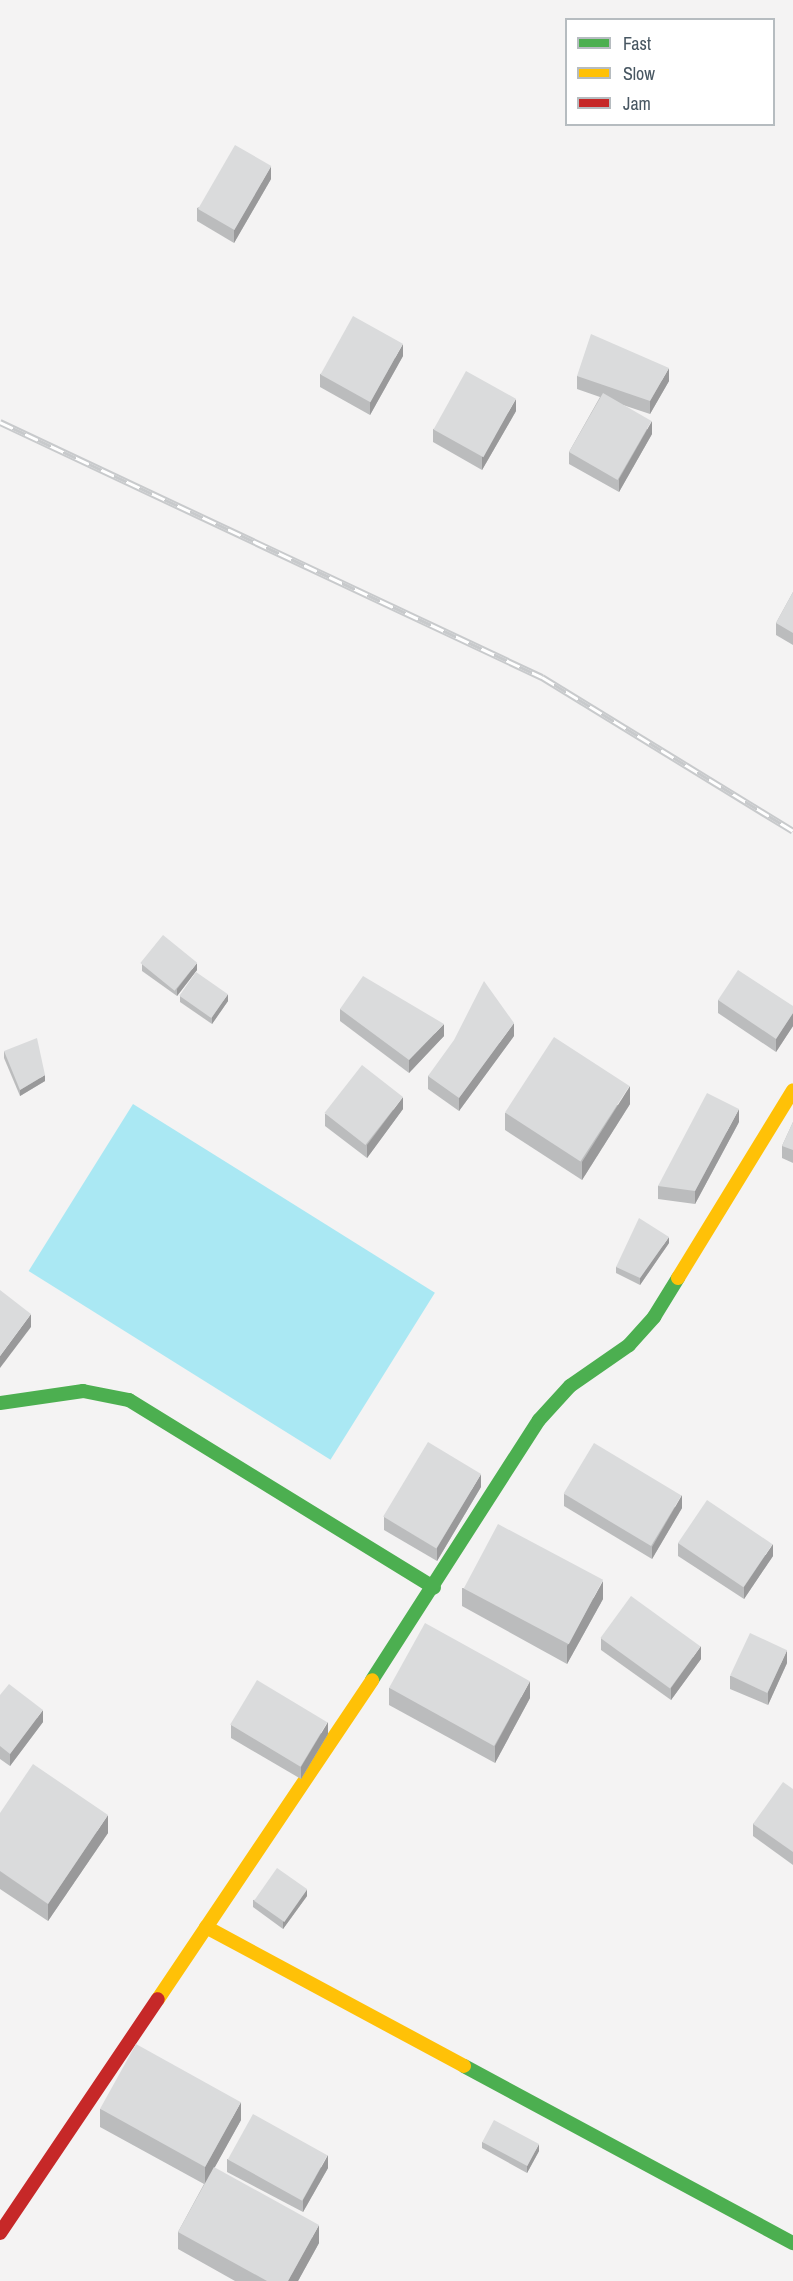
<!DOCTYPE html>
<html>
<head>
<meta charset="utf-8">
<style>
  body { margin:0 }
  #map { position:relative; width:793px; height:2281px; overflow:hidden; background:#f4f3f3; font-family:"Archivo Narrow",sans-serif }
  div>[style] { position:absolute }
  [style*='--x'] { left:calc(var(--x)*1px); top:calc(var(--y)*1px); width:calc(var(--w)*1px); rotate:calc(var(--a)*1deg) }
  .water>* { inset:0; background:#aae8f3; transform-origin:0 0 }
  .fast>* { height:14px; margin:-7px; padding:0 7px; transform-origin:7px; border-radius:7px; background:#4caf50 }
  .slow>* { height:14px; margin:-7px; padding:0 7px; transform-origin:7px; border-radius:7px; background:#ffc107 }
  .jam>* { height:14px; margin:-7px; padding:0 7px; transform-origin:7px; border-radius:7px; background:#c62828 }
  .rail>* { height:7px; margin-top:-3.5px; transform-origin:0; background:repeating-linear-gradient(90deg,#fff 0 14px,#c8cacc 0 28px); box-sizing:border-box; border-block:2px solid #c8cacc }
  .wall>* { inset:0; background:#bbbcbd }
  .shaded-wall>* { inset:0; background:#99999a }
  .building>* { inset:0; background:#dadbdc; transform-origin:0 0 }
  span { translate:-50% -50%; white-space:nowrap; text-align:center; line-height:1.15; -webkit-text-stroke:4.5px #fff; paint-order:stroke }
  .legend { position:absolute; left:565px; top:18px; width:210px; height:108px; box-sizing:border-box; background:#fff; border:2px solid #b6bcc0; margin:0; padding:8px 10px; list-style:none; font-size:18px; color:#485762 }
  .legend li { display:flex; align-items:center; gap:12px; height:30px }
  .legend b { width:30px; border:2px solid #b6bcc0 }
</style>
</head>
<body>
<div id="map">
  <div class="water">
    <i style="left:133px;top:1104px;width:356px;height:197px;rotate:32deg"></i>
  </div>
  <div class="fast">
    <i style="--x:0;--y:1403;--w:84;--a:-8.2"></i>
    <i style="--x:83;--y:1391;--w:47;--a:11.1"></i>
    <i style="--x:129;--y:1400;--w:358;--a:31.6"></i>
    <i style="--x:372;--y:1680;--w:309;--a:-57.3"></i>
    <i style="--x:539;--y:1420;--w:46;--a:-47.6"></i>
    <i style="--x:570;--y:1386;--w:72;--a:-34.8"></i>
    <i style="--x:629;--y:1345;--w:38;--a:-48"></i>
    <i style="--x:654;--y:1317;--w:46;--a:-58.4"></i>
    <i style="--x:464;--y:2066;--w:374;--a:28.3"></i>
  </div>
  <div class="slow">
    <i style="--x:678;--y:1278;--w:220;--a:-58.5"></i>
    <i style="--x:206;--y:1927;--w:293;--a:28.3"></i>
    <i style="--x:158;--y:1999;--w:384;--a:-56.1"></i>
  </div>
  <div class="jam">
    <i style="--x:0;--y:2233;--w:282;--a:-56"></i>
  </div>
  <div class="rail">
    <i style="--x:0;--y:422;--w:599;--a:25.2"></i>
    <i style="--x:542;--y:677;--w:294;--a:31.5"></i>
  </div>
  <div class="wall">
    <i style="clip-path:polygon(271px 179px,234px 243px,197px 221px,197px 208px)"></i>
    <i style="clip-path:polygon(403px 356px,370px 415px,320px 387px,320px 374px)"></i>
    <i style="clip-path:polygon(577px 376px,669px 381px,650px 414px,623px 405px,652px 434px,619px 492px,569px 464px,569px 452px,600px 397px,577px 389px)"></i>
    <i style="clip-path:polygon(516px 411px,482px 470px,433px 442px,433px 429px)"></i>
    <i style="clip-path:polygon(793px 592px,793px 645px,776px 635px,776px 623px)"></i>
    <i style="clip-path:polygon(142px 964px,197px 970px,177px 996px,142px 971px)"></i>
    <i style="clip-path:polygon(180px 996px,228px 1001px,212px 1024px,180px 1002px)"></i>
    <i style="clip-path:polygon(718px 1000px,793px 1006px,793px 1026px,776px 1052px,718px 1013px)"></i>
    <i style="clip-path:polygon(340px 1009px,444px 1036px,409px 1073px,340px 1021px)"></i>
    <i style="clip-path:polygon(514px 1036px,459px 1111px,428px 1089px,428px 1076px)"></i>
    <i style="clip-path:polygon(4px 1051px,45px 1081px,20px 1096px,4px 1058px)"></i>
    <i style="clip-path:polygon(630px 1104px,582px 1180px,505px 1130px,505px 1113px)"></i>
    <i style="clip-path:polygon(403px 1109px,367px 1158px,325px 1126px,325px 1114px)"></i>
    <i style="clip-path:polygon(739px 1122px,695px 1204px,658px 1199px,658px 1186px)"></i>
    <i style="clip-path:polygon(793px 1122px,793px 1163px,782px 1158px,782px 1146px)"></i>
    <i style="clip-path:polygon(669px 1243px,640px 1285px,616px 1273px,616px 1267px)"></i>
    <i style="clip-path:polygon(481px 1487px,437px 1561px,384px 1530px,384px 1517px)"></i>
    <i style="clip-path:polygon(564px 1494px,682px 1508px,652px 1559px,564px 1506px)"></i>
    <i style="clip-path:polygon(678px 1543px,773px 1556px,744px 1599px,678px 1556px)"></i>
    <i style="clip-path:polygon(462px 1588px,603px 1599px,567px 1664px,462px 1606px)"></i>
    <i style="clip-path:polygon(601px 1638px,701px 1659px,671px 1700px,601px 1650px)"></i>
    <i style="clip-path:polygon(787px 1663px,768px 1705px,730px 1689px,730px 1676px)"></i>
    <i style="clip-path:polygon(389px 1688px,530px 1698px,495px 1763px,389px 1705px)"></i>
    <i style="clip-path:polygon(0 1695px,43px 1722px,10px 1766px,0 1759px)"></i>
    <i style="clip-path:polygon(231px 1725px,328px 1734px,301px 1779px,231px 1738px)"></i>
    <i style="clip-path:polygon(793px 1789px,793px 1865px,753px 1836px,753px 1824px)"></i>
    <i style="clip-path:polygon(0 1813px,108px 1833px,48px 1921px,0 1889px)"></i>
    <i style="clip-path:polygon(307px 1896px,283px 1929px,253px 1907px,253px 1900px)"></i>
    <i style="clip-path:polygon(100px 2109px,241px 2120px,214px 2168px,319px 2243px,298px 2281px,235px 2281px,178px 2249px,178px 2232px,204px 2184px,100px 2127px)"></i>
    <i style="clip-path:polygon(482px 2142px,539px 2151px,527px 2173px,482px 2148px)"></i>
    <i style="clip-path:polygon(227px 2159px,328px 2168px,303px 2212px,227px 2172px)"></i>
  </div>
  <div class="shaded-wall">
    <i style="clip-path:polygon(271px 166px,271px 179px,234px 243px,234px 230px)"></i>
    <i style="clip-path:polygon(403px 344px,403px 356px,370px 415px,370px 402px)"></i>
    <i style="clip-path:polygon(669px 368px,669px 381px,650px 414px,650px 401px)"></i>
    <i style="clip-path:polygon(516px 399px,516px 411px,482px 470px,482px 457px)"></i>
    <i style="clip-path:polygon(652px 421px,652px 434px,619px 492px,619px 479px)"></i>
    <i style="clip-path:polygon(197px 963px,197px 970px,177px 996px,177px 989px)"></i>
    <i style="clip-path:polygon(228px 994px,228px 1001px,212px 1024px,212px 1017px)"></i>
    <i style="clip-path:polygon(793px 1013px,793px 1026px,776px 1052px,776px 1039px)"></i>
    <i style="clip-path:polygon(514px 1023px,514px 1036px,459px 1111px,459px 1098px)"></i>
    <i style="clip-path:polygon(444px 1024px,444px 1036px,409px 1073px,409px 1060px)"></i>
    <i style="clip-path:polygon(45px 1075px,45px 1081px,20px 1096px,20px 1090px)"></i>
    <i style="clip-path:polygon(630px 1086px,630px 1104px,582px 1180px,582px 1162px)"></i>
    <i style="clip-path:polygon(403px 1097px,403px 1109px,367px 1158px,367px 1145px)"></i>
    <i style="clip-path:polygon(739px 1109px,739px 1122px,695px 1204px,695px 1191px)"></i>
    <i style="clip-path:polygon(669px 1237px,669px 1243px,640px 1285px,640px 1278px)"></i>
    <i style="clip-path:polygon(31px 1314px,31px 1327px,0 1368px,0 1356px)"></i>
    <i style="clip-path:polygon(481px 1474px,481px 1487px,437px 1561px,437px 1548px)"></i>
    <i style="clip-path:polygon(682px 1495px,682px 1508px,652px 1559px,652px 1547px)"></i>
    <i style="clip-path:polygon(773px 1544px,773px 1556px,744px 1599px,744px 1587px)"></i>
    <i style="clip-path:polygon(603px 1581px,603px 1599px,567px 1664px,567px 1646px)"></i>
    <i style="clip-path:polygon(701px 1646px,701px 1659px,671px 1700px,671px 1688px)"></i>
    <i style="clip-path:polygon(787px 1650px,787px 1663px,768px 1705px,768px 1692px)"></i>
    <i style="clip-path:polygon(530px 1681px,530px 1698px,495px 1763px,495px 1746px)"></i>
    <i style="clip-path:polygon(43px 1710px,43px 1722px,10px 1766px,10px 1754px)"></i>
    <i style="clip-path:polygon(328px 1722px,328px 1734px,301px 1779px,301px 1767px)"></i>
    <i style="clip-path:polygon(108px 1815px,108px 1833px,48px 1921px,48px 1904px)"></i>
    <i style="clip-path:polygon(307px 1889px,307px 1896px,283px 1929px,283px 1922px)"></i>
    <i style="clip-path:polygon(241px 2102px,241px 2120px,205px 2185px,205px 2167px)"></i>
    <i style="clip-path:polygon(539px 2144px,539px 2151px,527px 2173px,527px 2166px)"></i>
    <i style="clip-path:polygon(328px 2155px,328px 2168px,303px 2212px,303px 2200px)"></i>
    <i style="clip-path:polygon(319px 2225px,319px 2243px,298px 2281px,288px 2281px)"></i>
  </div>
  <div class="building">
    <i style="left:235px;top:145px;width:42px;height:74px;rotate:30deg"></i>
    <i style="left:353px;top:316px;width:57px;height:67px;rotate:29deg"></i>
    <i style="clip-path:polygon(591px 334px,669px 368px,650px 401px,577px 376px)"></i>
    <i style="left:466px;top:371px;width:57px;height:67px;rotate:29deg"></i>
    <i style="left:603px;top:393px;width:56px;height:68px;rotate:30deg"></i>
    <i style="clip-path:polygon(793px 592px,793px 633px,776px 623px)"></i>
    <i style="left:163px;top:935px;width:44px;height:36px;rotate:39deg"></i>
    <i style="clip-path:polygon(738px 970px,793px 1006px,793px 1013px,776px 1039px,718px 1000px)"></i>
    <i style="left:196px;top:972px;width:39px;height:29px;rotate:35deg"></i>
    <i style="clip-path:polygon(363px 976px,444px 1024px,409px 1060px,340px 1009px)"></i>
    <i style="clip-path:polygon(484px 981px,514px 1023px,459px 1098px,428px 1076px,454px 1040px)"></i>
    <i style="left:554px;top:1037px;width:90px;height:90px;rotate:33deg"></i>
    <i style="clip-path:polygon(37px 1038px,45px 1075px,20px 1090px,4px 1051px)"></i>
    <i style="left:362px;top:1065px;width:52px;height:61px;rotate:38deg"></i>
    <i style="clip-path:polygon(707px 1093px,739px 1109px,695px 1191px,658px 1186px)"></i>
    <i style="clip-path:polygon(793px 1122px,793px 1150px,782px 1146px)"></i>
    <i style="clip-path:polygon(639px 1218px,669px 1237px,640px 1278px,616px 1267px)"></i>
    <i style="clip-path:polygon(0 1290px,31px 1314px,0 1356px)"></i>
    <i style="left:428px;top:1442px;width:62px;height:87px;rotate:31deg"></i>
    <i style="left:594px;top:1443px;width:102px;height:59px;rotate:31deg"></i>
    <i style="left:707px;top:1500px;width:79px;height:52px;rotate:34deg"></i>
    <i style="left:498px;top:1524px;width:119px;height:73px;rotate:28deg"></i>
    <i style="left:631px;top:1596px;width:86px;height:52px;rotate:36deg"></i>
    <i style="left:425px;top:1623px;width:120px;height:74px;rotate:29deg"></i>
    <i style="left:750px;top:1633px;width:41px;height:47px;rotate:25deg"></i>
    <i style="left:257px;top:1680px;width:82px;height:52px;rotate:31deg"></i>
    <i style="clip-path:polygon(9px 1684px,43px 1710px,10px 1754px,0 1746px,0 1695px)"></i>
    <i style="clip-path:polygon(33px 1764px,108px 1815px,48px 1904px,0 1871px,0 1813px)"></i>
    <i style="clip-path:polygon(783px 1782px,793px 1789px,793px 1852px,753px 1824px)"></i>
    <i style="left:277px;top:1868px;width:37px;height:40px;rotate:35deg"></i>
    <i style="left:136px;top:2044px;width:120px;height:74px;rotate:29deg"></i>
    <i style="left:253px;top:2114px;width:85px;height:52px;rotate:29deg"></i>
    <i style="left:494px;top:2120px;width:51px;height:25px;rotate:28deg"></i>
    <i style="clip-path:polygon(214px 2167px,319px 2225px,288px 2281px,267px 2281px,178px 2232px)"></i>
  </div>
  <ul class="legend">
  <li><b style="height:8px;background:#4caf50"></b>Fast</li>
  <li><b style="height:8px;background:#ffc107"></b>Slow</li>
  <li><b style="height:8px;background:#c62828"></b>Jam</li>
  </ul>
</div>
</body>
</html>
